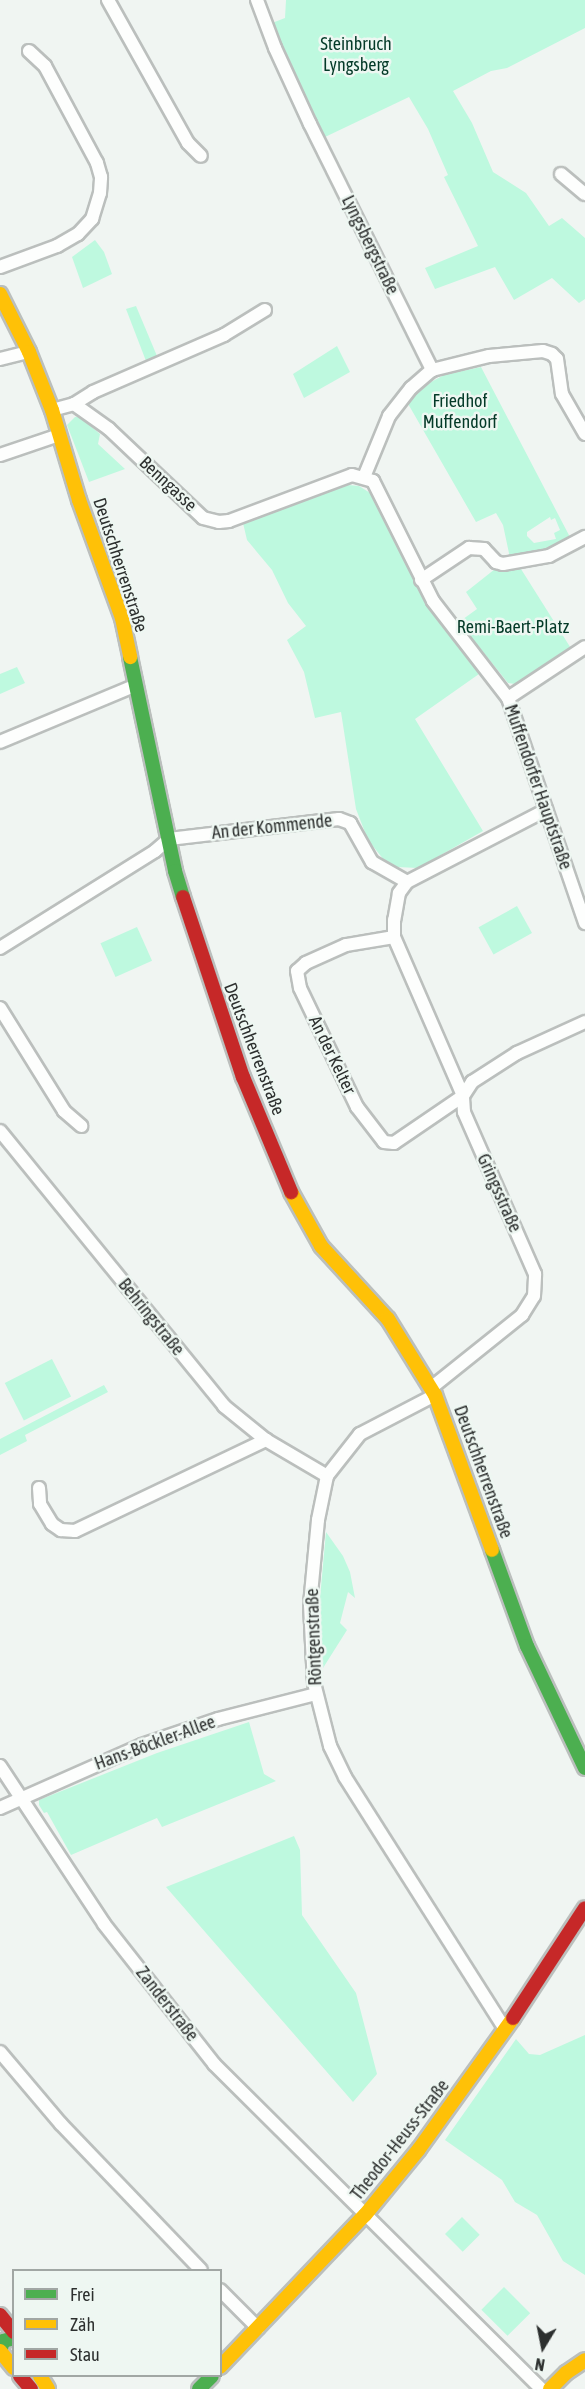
<!DOCTYPE html>
<html>
<head>
<meta charset="utf-8">
<style>
  body { margin:0 }
  #map { position:relative; width:585px; height:2389px; overflow:hidden; background:#f0f5f2; font-family:"Asap Condensed",sans-serif }
  div>[style] { position:absolute }
  [style*='--x'] { left:calc(var(--x)*1px); top:calc(var(--y)*1px); width:calc(var(--w)*1px); rotate:calc(var(--a)*1deg) }
  .green>* { inset:0; background:#bef9df; transform-origin:0 0 }
  .roads { filter:drop-shadow(2px 0 #bbbfbd) drop-shadow(-2px 0 #bbbfbd) drop-shadow(0 2px #bbbfbd) drop-shadow(0 -2px #bbbfbd) }
  .street>* { height:12px; margin:-6px; padding:0 6px; transform-origin:6px; border-radius:6px; background:#fdfefd }
  .fast>* { height:14px; margin:-7px; padding:0 7px; transform-origin:7px; border-radius:7px; background:#4caf50 }
  .slow>* { height:14px; margin:-7px; padding:0 7px; transform-origin:7px; border-radius:7px; background:#ffc107 }
  .jam>* { height:14px; margin:-7px; padding:0 7px; transform-origin:7px; border-radius:7px; background:#c62828 }
  span { translate:-50% -50%; white-space:nowrap; text-align:center; line-height:1.15; -webkit-text-stroke:5px #eef7f2; paint-order:stroke }
  .park-label { font-size:18px; color:#043a28 }
  .street-label { font-size:18px; color:#2d302f }
  .legend { position:absolute; left:12px; top:2269px; width:210px; height:108px; box-sizing:border-box; background:#eef7f2; border:2px solid #a1a7a4; margin:0; padding:8px 10px; list-style:none; font-size:18px; color:#2d302f }
  .legend li { display:flex; align-items:center; gap:12px; height:30px }
  .legend b { width:30px; border:2px solid #a1a7a4 }
  .north { position:absolute; left:513px; top:2317px; width:60px; height:60px; -webkit-text-stroke:4px #eef7f2; paint-order:stroke; rotate:190deg; font-size:16px; font-weight:700; line-height:24px; text-align:center; color:#2d302f }
  .north::after { content:''; display:block; margin:auto; width:21px; height:27px; background:#2d302f; clip-path:polygon(50% 0,100% 100%,50% 72%,0 100%) }
</style>
</head>
<body>
<div id="map">
  <div class="green">
    <i style="clip-path:polygon(286px 0,585px 0,585px 28px,507px 68px,491px 71px,453px 91px,472px 123px,493px 172px,526px 193px,549px 226px,562px 218px,585px 238px,585px 299px,579px 303px,552px 278px,514px 300px,495px 267px,435px 289px,425px 268px,478px 246px,444px 177px,448px 175px,428px 129px,409px 97px,325px 137px,272px 23px,285px 18px)"></i>
    <i style="clip-path:polygon(95px 240px,104px 252px,112px 274px,83px 288px,72px 257px)"></i>
    <i style="clip-path:polygon(136px 306px,157px 356px,146px 361px,126px 309px)"></i>
    <i style="clip-path:polygon(337px 346px,350px 372px,304px 398px,293px 374px)"></i>
    <i style="clip-path:polygon(evenodd,481px 367px,571px 539px,551px 551px,510px 558px,503px 525px,496px 513px,476px 522px,407px 402px,431px 382px,444px 375px,481px 367px,550px 517px,551px 520px,555px 518px,560px 530px,554px 533px,556px 539px,534px 543px,527px 536px,527px 532px,550px 517px)"></i>
    <i style="clip-path:polygon(75px 417px,80px 417px,100px 434px,98px 444px,125px 469px,89px 482px,67px 425px)"></i>
    <i style="clip-path:polygon(348px 485px,359px 486px,375px 496px,427px 606px,479px 674px,415px 719px,483px 831px,418px 868px,397px 867px,384px 860px,368px 840px,356px 809px,341px 712px,315px 718px,304px 672px,287px 640px,306px 626px,288px 603px,272px 570px,247px 540px,243px 523px)"></i>
    <i style="clip-path:polygon(495px 569px,503px 571px,521px 569px,572px 650px,515px 684px,508px 683px,459px 622px,477px 609px,466px 592px)"></i>
    <i style="clip-path:polygon(17px 667px,25px 683px,0 694px,0 674px)"></i>
    <i style="left:517px;top:906px;width:31px;height:44px;rotate:61deg"></i>
    <i style="left:137px;top:927px;width:37px;height:40px;rotate:66deg"></i>
    <i style="left:52px;top:1359px;width:42px;height:53px;rotate:63deg"></i>
    <i style="clip-path:polygon(104px 1385px,108px 1392px,25px 1435px,27px 1441px,0 1455px,0 1439px)"></i>
    <i style="clip-path:polygon(326px 1532px,343px 1556px,350px 1572px,355px 1598px,348px 1592px,340px 1623px,347px 1630px,323px 1668px,320px 1598px)"></i>
    <i style="clip-path:polygon(249px 1722px,264px 1774px,276px 1781px,162px 1827px,157px 1818px,71px 1855px,47px 1812px,44px 1813px,39px 1805px,39px 1800px,157px 1753px)"></i>
    <i style="clip-path:polygon(294px 1836px,300px 1850px,302px 1915px,356px 1993px,377px 2074px,353px 2102px,166px 1887px)"></i>
    <i style="clip-path:polygon(585px 2035px,585px 2275px,563px 2261px,537px 2215px,515px 2202px,502px 2180px,445px 2140px,516px 2039px,529px 2054px,540px 2055px)"></i>
    <i style="left:462px;top:2217px;width:25px;height:24px;rotate:45deg"></i>
    <i style="left:504px;top:2287px;width:37px;height:32px;rotate:45deg"></i>
  </div>
  <div class="roads">
    <div class="street">
      <i style="--x:108;--y:0;--w:164;--a:60.8"></i>
      <i style="--x:188;--y:143;--w:18;--a:45"></i>
      <i style="--x:257;--y:0;--w:51;--a:69.4"></i>
      <i style="--x:275;--y:48;--w:84;--a:65.3"></i>
      <i style="--x:310;--y:124;--w:275;--a:63.6"></i>
      <i style="--x:561;--y:174;--w:31;--a:40"></i>
      <i style="--x:0;--y:267;--w:61;--a:-20.2"></i>
      <i style="--x:57;--y:246;--w:24;--a:-30"></i>
      <i style="--x:78;--y:234;--w:21;--a:-47"></i>
      <i style="--x:92;--y:219;--w:27;--a:-73"></i>
      <i style="--x:100;--y:193;--w:16;--a:-86"></i>
      <i style="--x:101;--y:177;--w:15;--a:-106"></i>
      <i style="--x:97;--y:163;--w:110;--a:-118.2"></i>
      <i style="--x:45;--y:66;--w:22;--a:-137"></i>
      <i style="--x:0;--y:359;--w:30;--a:-14"></i>
      <i style="--x:74;--y:404;--w:22;--a:-32"></i>
      <i style="--x:93;--y:392;--w:143;--a:-23.5"></i>
      <i style="--x:224;--y:335;--w:48;--a:-31.4"></i>
      <i style="--x:52;--y:410;--w:23;--a:-15"></i>
      <i style="--x:74;--y:404;--w:43;--a:35.5"></i>
      <i style="--x:109;--y:429;--w:129;--a:43.4"></i>
      <i style="--x:203;--y:518;--w:16;--a:14"></i>
      <i style="--x:219;--y:522;--w:10;--a:-6"></i>
      <i style="--x:229;--y:521;--w:131;--a:-20.5"></i>
      <i style="--x:352;--y:475;--w:22;--a:16"></i>
      <i style="--x:373;--y:481;--w:134;--a:63.4"></i>
      <i style="--x:433;--y:601;--w:123;--a:52.3"></i>
      <i style="--x:508;--y:698;--w:238;--a:71.1"></i>
      <i style="--x:0;--y:455;--w:62;--a:-18.7"></i>
      <i style="--x:364;--y:477;--w:66;--a:-67.7"></i>
      <i style="--x:389;--y:416;--w:36;--a:-52"></i>
      <i style="--x:411;--y:388;--w:28;--a:-41"></i>
      <i style="--x:432;--y:370;--w:59;--a:-13.8"></i>
      <i style="--x:489;--y:356;--w:54;--a:-5.3"></i>
      <i style="--x:543;--y:351;--w:9;--a:18"></i>
      <i style="--x:552;--y:354;--w:7;--a:45"></i>
      <i style="--x:557;--y:359;--w:35;--a:82"></i>
      <i style="--x:562;--y:394;--w:46;--a:60.1"></i>
      <i style="--x:421;--y:580;--w:58;--a:-33.7"></i>
      <i style="--x:469;--y:548;--w:15;--a:4"></i>
      <i style="--x:484;--y:549;--w:18;--a:47"></i>
      <i style="--x:496;--y:562;--w:7;--a:16"></i>
      <i style="--x:503;--y:564;--w:47;--a:-9.9"></i>
      <i style="--x:549;--y:556;--w:41;--a:-27.8"></i>
      <i style="--x:508;--y:698;--w:92;--a:-33.5"></i>
      <i style="--x:0;--y:742;--w:147;--a:-22.7"></i>
      <i style="--x:407;--y:882;--w:14;--a:126"></i>
      <i style="--x:399;--y:893;--w:27;--a:100"></i>
      <i style="--x:394;--y:920;--w:17;--a:90"></i>
      <i style="--x:394;--y:937;--w:173;--a:66.5"></i>
      <i style="--x:394;--y:937;--w:49;--a:170.5"></i>
      <i style="--x:346;--y:945;--w:44;--a:155.8"></i>
      <i style="--x:306;--y:963;--w:12;--a:138"></i>
      <i style="--x:297;--y:971;--w:17;--a:80"></i>
      <i style="--x:300;--y:988;--w:132;--a:64.4"></i>
      <i style="--x:357;--y:1107;--w:44;--a:52.4"></i>
      <i style="--x:384;--y:1142;--w:10;--a:6"></i>
      <i style="--x:394;--y:1143;--w:83;--a:-34.3"></i>
      <i style="--x:0;--y:948;--w:183;--a:-32"></i>
      <i style="--x:155;--y:851;--w:18;--a:-41"></i>
      <i style="--x:169;--y:839;--w:171;--a:-6.7"></i>
      <i style="--x:339;--y:819;--w:12;--a:20"></i>
      <i style="--x:350;--y:823;--w:45;--a:60.6"></i>
      <i style="--x:372;--y:862;--w:40;--a:29.7"></i>
      <i style="--x:407;--y:882;--w:157;--a:-27.4"></i>
      <i style="--x:0;--y:1008;--w:121;--a:58.1"></i>
      <i style="--x:64;--y:1111;--w:23;--a:41"></i>
      <i style="--x:0;--y:1131;--w:355;--a:50.8"></i>
      <i style="--x:224;--y:1406;--w:54;--a:39"></i>
      <i style="--x:266;--y:1440;--w:71;--a:30.5"></i>
      <i style="--x:431;--y:1388;--w:117;--a:-38.7"></i>
      <i style="--x:522;--y:1315;--w:22;--a:-58"></i>
      <i style="--x:534;--y:1296;--w:22;--a:-87"></i>
      <i style="--x:535;--y:1274;--w:177;--a:-113.7"></i>
      <i style="--x:464;--y:1112;--w:16;--a:-94"></i>
      <i style="--x:463;--y:1096;--w:17;--a:-57"></i>
      <i style="--x:472;--y:1082;--w:54;--a:-32.8"></i>
      <i style="--x:517;--y:1053;--w:75;--a:-24.5"></i>
      <i style="--x:435;--y:1395;--w:85;--a:152.5"></i>
      <i style="--x:360;--y:1434;--w:53;--a:128.2"></i>
      <i style="--x:327;--y:1476;--w:45;--a:101.6"></i>
      <i style="--x:318;--y:1520;--w:85;--a:95.4"></i>
      <i style="--x:310;--y:1605;--w:78;--a:87.1"></i>
      <i style="--x:314;--y:1683;--w:65;--a:75.7"></i>
      <i style="--x:330;--y:1746;--w:34;--a:64"></i>
      <i style="--x:345;--y:1777;--w:299;--a:57.6"></i>
      <i style="--x:39;--y:1488;--w:16;--a:86"></i>
      <i style="--x:40;--y:1504;--w:23;--a:59"></i>
      <i style="--x:52;--y:1524;--w:11;--a:34"></i>
      <i style="--x:61;--y:1530;--w:14;--a:4"></i>
      <i style="--x:75;--y:1531;--w:212;--a:-25.5"></i>
      <i style="--x:0;--y:1766;--w:189;--a:56.6"></i>
      <i style="--x:104;--y:1924;--w:178;--a:51.8"></i>
      <i style="--x:214;--y:2064;--w:461;--a:44.8"></i>
      <i style="--x:0;--y:1808;--w:155;--a:-23.9"></i>
      <i style="--x:142;--y:1745;--w:80;--a:-18.9"></i>
      <i style="--x:218;--y:1719;--w:101;--a:-14.3"></i>
      <i style="--x:0;--y:2052;--w:94;--a:49.7"></i>
      <i style="--x:61;--y:2124;--w:202;--a:46.2"></i>
      <i style="--x:220;--y:2290;--w:54;--a:45"></i>
    </div>
    <div class="fast">
      <i style="--x:130;--y:657;--w:219;--a:78.1"></i>
      <i style="--x:175;--y:871;--w:27;--a:73"></i>
      <i style="--x:492;--y:1550;--w:102;--a:70"></i>
      <i style="--x:527;--y:1646;--w:135;--a:64.6"></i>
      <i style="--x:0;--y:2352;--w:11;--a:-75"></i>
      <i style="--x:3;--y:2341;--w:11;--a:-15"></i>
      <i style="--x:199;--y:2389;--w:18;--a:-45"></i>
    </div>
    <div class="slow">
      <i style="--x:0;--y:294;--w:65;--a:63.4"></i>
      <i style="--x:29;--y:352;--w:62;--a:68.4"></i>
      <i style="--x:52;--y:410;--w:94;--a:73.3"></i>
      <i style="--x:79;--y:500;--w:126;--a:70"></i>
      <i style="--x:122;--y:618;--w:40;--a:78"></i>
      <i style="--x:291;--y:1192;--w:62;--a:60.9"></i>
      <i style="--x:321;--y:1246;--w:99;--a:47.5"></i>
      <i style="--x:388;--y:1319;--w:89;--a:58.3"></i>
      <i style="--x:435;--y:1395;--w:165;--a:69.8"></i>
      <i style="--x:0;--y:2351;--w:22;--a:51"></i>
      <i style="--x:220;--y:2367;--w:210;--a:-46.4"></i>
      <i style="--x:365;--y:2215;--w:85;--a:-50.7"></i>
      <i style="--x:419;--y:2149;--w:161;--a:-54.3"></i>
      <i style="--x:40;--y:2376;--w:15;--a:58"></i>
      <i style="--x:550;--y:2389;--w:23;--a:-45"></i>
      <i style="--x:566;--y:2373;--w:23;--a:-34"></i>
    </div>
    <div class="jam">
      <i style="--x:183;--y:897;--w:190;--a:71.6"></i>
      <i style="--x:243;--y:1077;--w:125;--a:67.3"></i>
      <i style="--x:513;--y:2018;--w:131;--a:-56.8"></i>
      <i style="--x:0;--y:2315;--w:22;--a:51"></i>
      <i style="--x:20;--y:2376;--w:17;--a:50"></i>
    </div>
  </div>
  <div class="park-label">
    <span style="left:356px;top:55px">Steinbruch<br>Lyngsberg</span>
    <span style="left:460px;top:412px">Friedhof<br>Muffendorf</span>
    <span style="left:513px;top:627px">Remi-Baert-Platz</span>
  </div>
  <div class="street-label">
    <span style="left:370px;top:245px;rotate:64deg">Lyngsbergstraße</span>
    <span style="left:168px;top:484px;rotate:43deg">Benngasse</span>
    <span style="left:120px;top:565px;rotate:72deg">Deutschherrenstraße</span>
    <span style="left:538px;top:787px;rotate:71deg">Muffendorfer Hauptstraße</span>
    <span style="left:272px;top:827px;rotate:-6deg">An der Kommende</span>
    <span style="left:254px;top:1049px;rotate:69deg">Deutschherrenstraße</span>
    <span style="left:332px;top:1055px;rotate:64deg">An der Kelter</span>
    <span style="left:499px;top:1193px;rotate:66deg">Gringsstraße</span>
    <span style="left:151px;top:1317px;rotate:51deg">Behringstraße</span>
    <span style="left:483px;top:1472px;rotate:70deg">Deutschherrenstraße</span>
    <span style="left:314px;top:1637px;rotate:-92deg">Röntgenstraße</span>
    <span style="left:155px;top:1743px;rotate:-20deg">Hans-Böckler-Allee</span>
    <span style="left:167px;top:2004px;rotate:52deg">Zanderstraße</span>
    <span style="left:400px;top:2140px;rotate:-52deg">Theodor-Heuss-Straße</span>
  </div>
  <ul class="legend">
  <li><b style="height:8px;background:#4caf50"></b>Frei</li>
  <li><b style="height:8px;background:#ffc107"></b>Zäh</li>
  <li><b style="height:8px;background:#c62828"></b>Stau</li>
  </ul>
  <div class="north">N</div>
</div>
</body>
</html>
